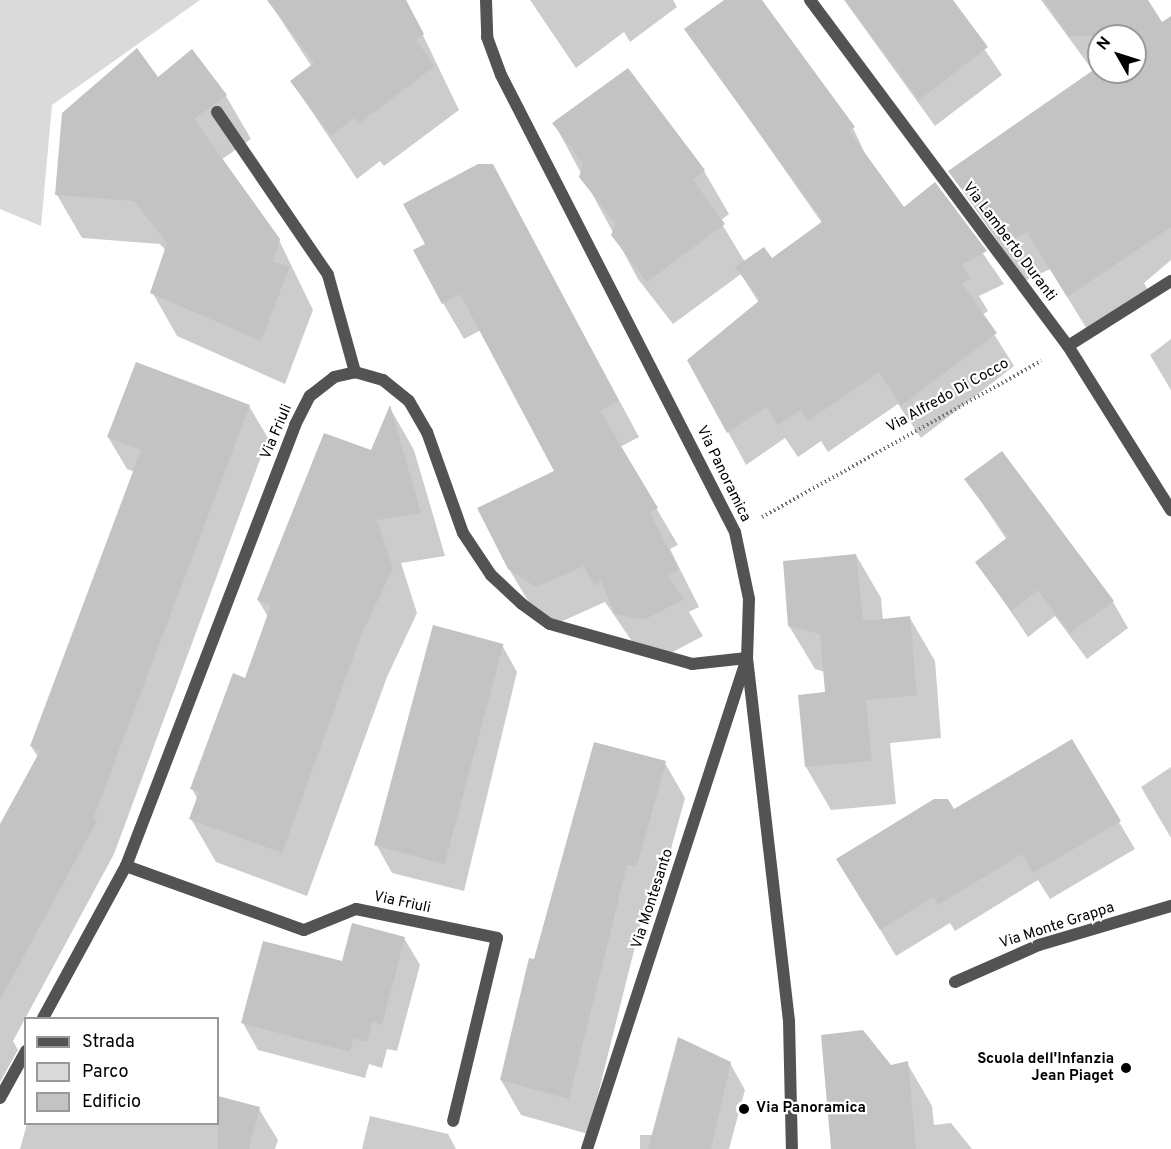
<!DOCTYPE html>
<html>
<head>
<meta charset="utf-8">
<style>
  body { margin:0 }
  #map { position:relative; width:1171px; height:1149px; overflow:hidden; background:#fff; font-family:Overpass,sans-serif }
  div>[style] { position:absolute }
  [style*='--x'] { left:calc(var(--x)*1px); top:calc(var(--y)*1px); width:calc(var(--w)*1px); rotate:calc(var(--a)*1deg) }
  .green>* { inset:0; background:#dadada }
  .shadow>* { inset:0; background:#0003 }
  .building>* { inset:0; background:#c3c3c3; transform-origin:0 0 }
  .path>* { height:4px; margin-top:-2px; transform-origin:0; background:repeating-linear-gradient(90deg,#757575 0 1.5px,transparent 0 4.5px) }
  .lane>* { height:12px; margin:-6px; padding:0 6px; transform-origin:6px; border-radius:6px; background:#535353 }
  .street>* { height:12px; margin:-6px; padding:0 6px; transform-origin:6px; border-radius:6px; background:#535353 }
  .dots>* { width:16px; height:16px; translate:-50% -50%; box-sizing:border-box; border:3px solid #fff; border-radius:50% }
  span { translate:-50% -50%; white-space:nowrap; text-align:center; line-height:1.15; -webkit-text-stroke:4.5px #fff; paint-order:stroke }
  .street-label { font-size:15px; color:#000 }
  .poi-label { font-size:15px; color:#000; font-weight:700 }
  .right { translate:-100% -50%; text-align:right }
  .left { translate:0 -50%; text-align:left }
  .legend { position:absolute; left:24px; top:1017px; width:195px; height:108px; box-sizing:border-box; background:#fff; border:2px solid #999; margin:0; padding:8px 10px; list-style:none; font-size:18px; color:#000 }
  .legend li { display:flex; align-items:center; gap:12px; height:30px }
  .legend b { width:30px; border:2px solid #999 }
  .north { position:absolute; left:1087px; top:24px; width:60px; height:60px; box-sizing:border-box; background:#fff; border:2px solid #999; border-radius:50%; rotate:309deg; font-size:16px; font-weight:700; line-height:24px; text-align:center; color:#000 }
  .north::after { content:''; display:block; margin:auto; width:21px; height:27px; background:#000; clip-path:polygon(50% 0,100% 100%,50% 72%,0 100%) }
</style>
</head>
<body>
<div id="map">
  <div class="green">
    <i style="clip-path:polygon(0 0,200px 0,52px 105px,41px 226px,0 209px)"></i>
  </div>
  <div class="shadow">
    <i style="clip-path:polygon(268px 0,406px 0,459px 110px,384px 166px,380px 161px,357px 179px,292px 82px,312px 67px)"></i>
    <i style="clip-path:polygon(530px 0,673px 0,677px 7px,630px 42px,624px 32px,576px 68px)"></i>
    <i style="clip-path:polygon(726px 0,760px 0,853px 128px,869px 162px,904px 209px,935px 184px,1004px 284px,979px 296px,988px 311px,982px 315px,1014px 366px,921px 438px,898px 404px,828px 452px,821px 441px,798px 457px,785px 438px,746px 465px,689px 360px,759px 303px,741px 274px,673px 324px,638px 279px,554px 123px,704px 171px,729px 214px,720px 221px,745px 262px,772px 260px,822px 223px,686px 29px)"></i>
    <i style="clip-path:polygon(844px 0,951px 0,1002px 75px,935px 126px)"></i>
    <i style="clip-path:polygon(evenodd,1041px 0,1124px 0,1171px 37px,1171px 260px,1144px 283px,1150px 294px,1090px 334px,1050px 269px,1025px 281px,950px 172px,1099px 79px,1041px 0,1099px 36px,1135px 36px,1135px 72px,1099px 72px,1099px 36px)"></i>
    <i style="clip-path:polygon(158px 79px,226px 96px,251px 139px,221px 160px,279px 240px,313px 310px,285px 384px,177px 336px,152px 292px,166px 251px,160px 244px,82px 238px,57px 195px)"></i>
    <i style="clip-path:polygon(492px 165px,639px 437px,620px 447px,678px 545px,670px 549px,699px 607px,689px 612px,703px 636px,665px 656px,638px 650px,605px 602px,558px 623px,531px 606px,509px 569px,556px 472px,481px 330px,464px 339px,443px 303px,427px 245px)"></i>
    <i style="clip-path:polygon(1171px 339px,1171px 390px,1150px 355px)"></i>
    <i style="clip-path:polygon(249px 406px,268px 438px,114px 854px,13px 1041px,18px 1050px,0 1082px,0 827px,38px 757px,31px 746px,135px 472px,127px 469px,108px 437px)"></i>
    <i style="clip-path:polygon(390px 408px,414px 450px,445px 556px,401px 563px,417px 613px,387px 677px,307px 896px,216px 862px,191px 819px,198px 800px,192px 789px,246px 680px,268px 617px,258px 600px,372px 452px)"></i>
    <i style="clip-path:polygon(966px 479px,1113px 602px,1128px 628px,1087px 659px,1055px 616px,1028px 637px,977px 562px,1007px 540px)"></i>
    <i style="clip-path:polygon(856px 555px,881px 598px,883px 621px,910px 618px,935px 661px,941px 738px,890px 743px,896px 804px,831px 810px,806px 767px,826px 693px,825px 672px,815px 669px,789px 626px)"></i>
    <i style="clip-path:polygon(502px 645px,517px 672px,464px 891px,392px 873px,377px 846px)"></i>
    <i style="clip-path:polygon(665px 763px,685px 798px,657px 900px,647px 899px,588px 1134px,521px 1115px,501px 1080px)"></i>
    <i style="clip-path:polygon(1171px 767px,1171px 838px,1141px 787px)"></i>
    <i style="clip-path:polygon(1119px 822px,1135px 849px,1050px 899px,1038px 880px,955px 931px,950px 923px,896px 956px,854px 886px)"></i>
    <i style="clip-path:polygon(404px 938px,420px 965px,397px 1051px,387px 1049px,382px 1068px,369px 1064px,365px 1078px,258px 1050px,243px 1023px,343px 963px)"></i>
    <i style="clip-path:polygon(730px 1063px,745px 1090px,729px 1149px,640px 1149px,640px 1135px,653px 1135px)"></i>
    <i style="clip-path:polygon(907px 1063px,932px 1106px,934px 1125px,951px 1123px,972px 1149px,836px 1149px)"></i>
    <i style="clip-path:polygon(218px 1098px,259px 1109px,278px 1140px,275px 1149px,20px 1149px,27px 1124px,218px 1124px)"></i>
    <i style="clip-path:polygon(370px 1116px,448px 1134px,456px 1149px,362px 1149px)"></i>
  </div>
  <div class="building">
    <i style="clip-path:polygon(267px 0,406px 0,424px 34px,416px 40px,435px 66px,358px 124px,354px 118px,331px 136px,290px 81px,314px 63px)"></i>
    <i style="clip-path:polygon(724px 0,762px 0,855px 127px,849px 131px,904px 207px,935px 182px,987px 251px,961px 265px,971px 278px,962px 284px,997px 333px,901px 406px,879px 372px,808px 421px,801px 410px,778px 425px,766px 407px,727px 433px,687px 360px,760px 300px,735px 267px,764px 247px,772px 258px,823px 221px,684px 29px)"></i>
    <i style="clip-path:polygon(845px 0,953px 0,988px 47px,919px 100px)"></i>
    <i style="clip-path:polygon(1044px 0,1148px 0,1162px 22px,1171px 16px,1171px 227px,1067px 297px,1027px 232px,1002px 244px,948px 171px,1099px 66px,1099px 72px,1135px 72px,1135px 41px,1142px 36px,1069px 36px)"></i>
    <i style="clip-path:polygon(137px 48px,158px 77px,192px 49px,227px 95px,194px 119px,280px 239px,273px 262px,290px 266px,261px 341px,150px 293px,167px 243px,134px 201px,55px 195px,62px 113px)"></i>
    <i style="clip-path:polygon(628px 68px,705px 170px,693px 180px,725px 224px,647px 282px,611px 235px,616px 224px,579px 177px,583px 164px,552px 123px)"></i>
    <i style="clip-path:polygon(478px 164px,493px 164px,619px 401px,600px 411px,658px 508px,650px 513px,679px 570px,668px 576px,684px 599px,644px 620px,615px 614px,601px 581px,594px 586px,584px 566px,536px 587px,508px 569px,477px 508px,554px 471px,460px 294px,442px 304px,413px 250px,425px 244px,403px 204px)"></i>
    <i style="clip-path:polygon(136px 362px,250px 405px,93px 819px,97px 821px,0 1000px,0 824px,40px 751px,30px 746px,141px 450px,107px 437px)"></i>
    <i style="clip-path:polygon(390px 405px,421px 513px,377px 520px,393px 568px,362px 633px,282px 853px,189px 819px,199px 792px,190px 789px,233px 673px,245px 678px,271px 605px,257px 600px,324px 433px,371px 450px)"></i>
    <i style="clip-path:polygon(1002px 451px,1114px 601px,1070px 633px,1038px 590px,1011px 611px,975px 562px,1008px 537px,964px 479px)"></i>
    <i style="clip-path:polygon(856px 554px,863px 621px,910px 616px,917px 695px,866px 700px,872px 761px,805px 767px,798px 695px,825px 692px,820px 634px,788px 626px,783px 561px)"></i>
    <i style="left:433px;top:625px;width:73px;height:228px;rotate:15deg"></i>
    <i style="clip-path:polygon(1072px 739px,1121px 821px,1033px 873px,1022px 854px,938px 905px,933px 897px,880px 930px,836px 859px,934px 799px,948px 799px,954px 809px)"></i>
    <i style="clip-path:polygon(594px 742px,666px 761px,637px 866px,627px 865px,569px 1099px,500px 1080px,529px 958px,534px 959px)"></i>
    <i style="clip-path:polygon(352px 923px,405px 937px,382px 1025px,372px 1022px,367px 1042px,353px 1038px,350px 1052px,241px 1023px,263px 941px,342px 961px)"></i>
    <i style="clip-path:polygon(863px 1030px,891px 1065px,908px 1061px,916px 1149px,831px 1149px,821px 1035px)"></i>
    <i style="clip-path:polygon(678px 1037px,731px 1062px,711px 1149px,648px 1149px)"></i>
    <i style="clip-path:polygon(218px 1096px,260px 1107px,249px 1149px,218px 1149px)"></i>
  </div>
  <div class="path">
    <i style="--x:762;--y:517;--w:320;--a:-29.2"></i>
  </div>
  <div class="lane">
    <i style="--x:217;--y:112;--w:197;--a:55.7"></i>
    <i style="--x:328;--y:275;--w:101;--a:74.4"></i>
    <i style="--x:126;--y:866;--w:189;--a:19.8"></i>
    <i style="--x:304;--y:930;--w:56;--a:-22"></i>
    <i style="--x:356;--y:909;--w:144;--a:11.6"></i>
    <i style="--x:497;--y:938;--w:188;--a:103.5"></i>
    <i style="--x:955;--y:982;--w:92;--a:-23.8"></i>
    <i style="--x:1039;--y:945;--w:138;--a:-16.5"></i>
  </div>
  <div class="street">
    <i style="--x:486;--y:0;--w:37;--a:88"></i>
    <i style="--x:487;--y:37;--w:40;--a:69.8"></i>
    <i style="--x:501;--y:75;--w:513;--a:62.89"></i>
    <i style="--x:735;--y:532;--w:68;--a:78.2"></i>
    <i style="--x:749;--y:599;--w:59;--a:91.9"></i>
    <i style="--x:747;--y:658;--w:365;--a:83.4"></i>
    <i style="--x:789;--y:1021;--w:128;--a:88.7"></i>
    <i style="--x:810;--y:0;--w:432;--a:53.3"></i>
    <i style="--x:1068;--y:346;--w:194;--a:57.9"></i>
    <i style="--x:1068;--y:346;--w:122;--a:-32.3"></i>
    <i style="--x:43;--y:1018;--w:173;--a:-61.4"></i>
    <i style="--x:126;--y:866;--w:472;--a:-69"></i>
    <i style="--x:295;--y:425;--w:33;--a:-63"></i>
    <i style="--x:310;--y:396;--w:31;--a:-38"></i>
    <i style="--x:334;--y:377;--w:22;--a:-13"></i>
    <i style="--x:355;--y:372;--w:29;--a:16"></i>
    <i style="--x:383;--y:380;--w:33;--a:39"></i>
    <i style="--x:409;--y:401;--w:36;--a:60"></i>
    <i style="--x:427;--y:432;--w:107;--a:70.4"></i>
    <i style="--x:463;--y:533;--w:50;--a:56.3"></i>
    <i style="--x:491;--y:575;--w:42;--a:43.1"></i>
    <i style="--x:522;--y:604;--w:34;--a:36"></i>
    <i style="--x:550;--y:624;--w:148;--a:15.7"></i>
    <i style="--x:692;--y:664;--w:55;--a:-6.2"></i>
    <i style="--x:747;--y:658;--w:516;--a:108.05"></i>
    <i style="--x:0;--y:1098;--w:54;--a:-61"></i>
  </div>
  <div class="dots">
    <i style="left:1126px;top:1068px;background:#000"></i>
    <i style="left:744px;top:1109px;background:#000"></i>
  </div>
  <div class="street-label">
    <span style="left:1009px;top:242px;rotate:53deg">Via Lamberto Duranti</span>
    <span style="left:948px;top:396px;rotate:-29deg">Via Alfredo Di Cocco</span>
    <span style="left:277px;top:432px;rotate:-67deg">Via Friuli</span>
    <span style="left:723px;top:474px;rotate:64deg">Via Panoramica</span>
    <span style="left:653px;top:899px;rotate:-72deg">Via Montesanto</span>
    <span style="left:402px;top:903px;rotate:12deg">Via Friuli</span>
    <span style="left:1057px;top:926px;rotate:-18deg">Via Monte Grappa</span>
  </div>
  <div class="poi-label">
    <span class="right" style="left:1114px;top:1068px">Scuola dell'Infanzia<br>Jean Piaget</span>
    <span class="left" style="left:756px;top:1109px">Via Panoramica</span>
  </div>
  <ul class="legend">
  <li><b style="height:8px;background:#535353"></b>Strada</li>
  <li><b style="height:16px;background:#dadada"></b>Parco</li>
  <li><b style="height:16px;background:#c3c3c3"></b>Edificio</li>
  </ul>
  <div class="north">N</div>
</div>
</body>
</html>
